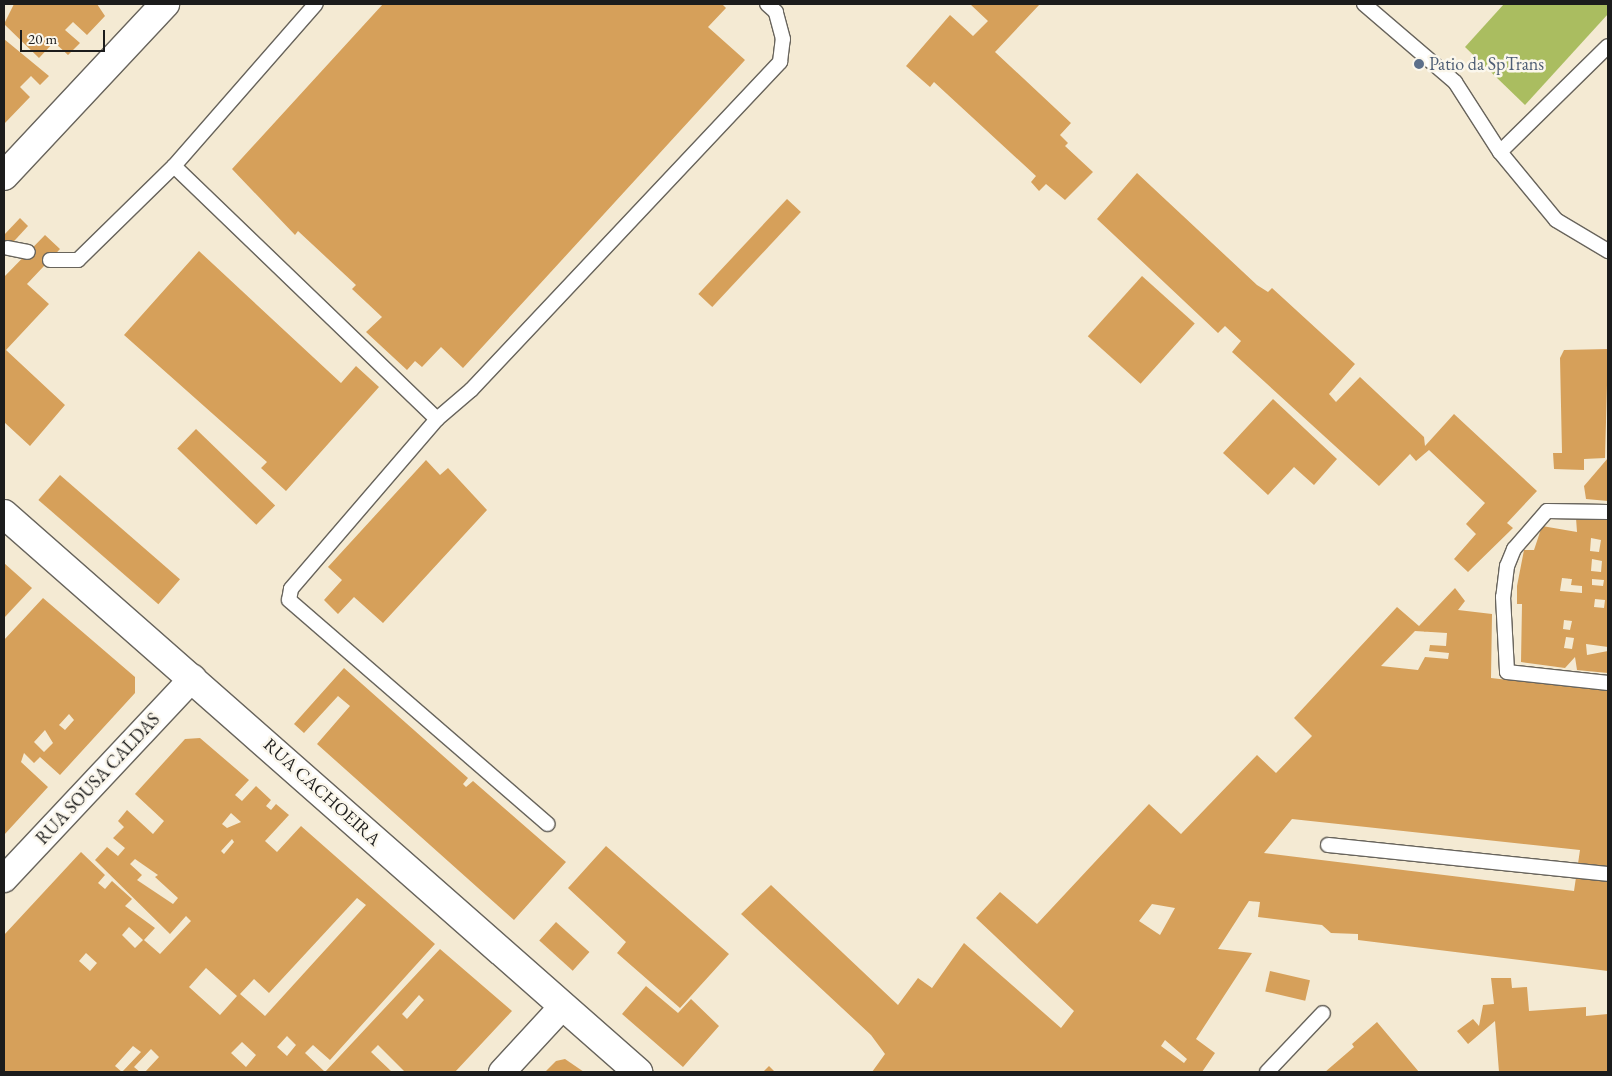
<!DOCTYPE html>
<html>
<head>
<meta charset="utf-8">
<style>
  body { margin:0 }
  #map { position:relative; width:1612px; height:1076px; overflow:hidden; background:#f4ead3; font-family:"EB Garamond",serif }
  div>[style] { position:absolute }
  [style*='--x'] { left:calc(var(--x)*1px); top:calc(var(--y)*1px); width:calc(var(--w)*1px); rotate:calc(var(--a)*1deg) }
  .green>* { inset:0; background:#aabd60 }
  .building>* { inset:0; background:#d6a05a; transform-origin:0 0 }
  .roads { filter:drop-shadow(1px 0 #68645c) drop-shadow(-1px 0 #68645c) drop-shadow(0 1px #68645c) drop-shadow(0 -1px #68645c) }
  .service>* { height:14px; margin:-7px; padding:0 7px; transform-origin:7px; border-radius:7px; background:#fff }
  .minor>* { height:26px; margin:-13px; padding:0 13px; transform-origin:13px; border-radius:13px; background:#fff }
  .tertiary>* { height:28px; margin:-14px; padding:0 14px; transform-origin:14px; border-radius:14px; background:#fff }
  .secondary>* { height:28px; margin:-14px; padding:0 14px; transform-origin:14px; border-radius:14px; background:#fff }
  .dots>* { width:14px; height:14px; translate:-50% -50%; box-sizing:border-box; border:2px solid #fbf7ec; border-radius:50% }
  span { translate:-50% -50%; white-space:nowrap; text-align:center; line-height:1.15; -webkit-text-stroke:5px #fbf7ec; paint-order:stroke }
  .service-label { font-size:18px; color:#4e5e75 }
  .left { translate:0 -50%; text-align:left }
  .street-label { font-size:18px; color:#1c1c1c }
  .frame { position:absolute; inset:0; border:5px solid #1c1c1c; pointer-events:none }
  .scale { position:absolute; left:20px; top:30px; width:85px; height:22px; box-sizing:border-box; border:2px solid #1c1c1c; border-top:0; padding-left:6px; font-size:15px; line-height:18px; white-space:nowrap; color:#1c1c1c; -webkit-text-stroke:4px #fbf7ec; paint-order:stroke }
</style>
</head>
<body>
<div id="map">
  <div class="green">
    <i style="clip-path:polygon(1504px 4px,1608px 4px,1608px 14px,1525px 105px,1465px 47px)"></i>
  </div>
  <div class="building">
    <i style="clip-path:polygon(14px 4px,97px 4px,105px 16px,87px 35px,73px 22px,65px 30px,80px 43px,68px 55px,54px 42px,39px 58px,4px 24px)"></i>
    <i style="clip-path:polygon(383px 4px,722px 4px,726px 8px,708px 27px,745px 60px,463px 368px,441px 347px,422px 367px,415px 361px,407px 370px,366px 332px,382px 317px,352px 289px,356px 285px,298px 231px,295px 235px,232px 169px)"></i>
    <i style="clip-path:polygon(970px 4px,1040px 4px,995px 52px,1071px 123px,1060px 135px,1068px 143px,1065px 146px,1093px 172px,1065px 200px,1046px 184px,1039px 191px,1031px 182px,1036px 176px,934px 82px,930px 87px,906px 66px,950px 15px,973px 36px,988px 21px)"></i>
    <i style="clip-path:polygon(4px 39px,49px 76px,40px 85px,31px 76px,20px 87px,30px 97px,4px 124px)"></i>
    <i style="clip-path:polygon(1137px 173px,1257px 285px,1268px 292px,1272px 288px,1355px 364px,1329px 394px,1336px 402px,1360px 377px,1424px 437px,1425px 446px,1454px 414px,1537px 491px,1507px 523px,1513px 528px,1468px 572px,1454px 559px,1476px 534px,1466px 524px,1485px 503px,1429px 450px,1416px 461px,1410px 454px,1379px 486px,1232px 352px,1241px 341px,1225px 326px,1218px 333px,1097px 219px)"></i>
    <i style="left:787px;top:199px;width:19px;height:130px;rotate:43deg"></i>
    <i style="clip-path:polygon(20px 218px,28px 226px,4px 252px,4px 235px)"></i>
    <i style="clip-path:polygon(45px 235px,60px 249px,27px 284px,49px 304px,6px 350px,65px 405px,30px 446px,4px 422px,4px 277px)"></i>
    <i style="clip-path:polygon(199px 251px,341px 383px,356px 366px,379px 387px,286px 491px,261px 468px,267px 462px,124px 335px)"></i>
    <i style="left:1142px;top:276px;width:71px;height:81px;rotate:42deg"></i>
    <i style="clip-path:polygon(1608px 349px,1605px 458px,1584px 459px,1584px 470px,1554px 469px,1553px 453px,1562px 453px,1560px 358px,1564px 350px)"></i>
    <i style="clip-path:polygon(1273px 399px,1337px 459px,1314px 485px,1294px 467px,1268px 495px,1223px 453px)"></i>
    <i style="left:196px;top:429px;width:110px;height:27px;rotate:44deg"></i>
    <i style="clip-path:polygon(1608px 458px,1608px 501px,1586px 499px,1584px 486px)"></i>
    <i style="clip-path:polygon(426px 460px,440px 475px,448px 468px,487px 510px,383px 623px,354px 597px,338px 614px,324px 600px,342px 580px,328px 567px)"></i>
    <i style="left:60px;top:475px;width:159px;height:33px;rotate:41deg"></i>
    <i style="clip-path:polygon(evenodd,1576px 518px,1608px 520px,1608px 647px,1586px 644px,1587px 655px,1608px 651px,1608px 673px,1577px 670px,1575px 657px,1565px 668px,1521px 662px,1522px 604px,1517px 604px,1517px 586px,1524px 550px,1534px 550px,1542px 526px,1577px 532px,1576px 518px,1591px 538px,1601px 540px,1599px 552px,1590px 551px,1591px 538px,1576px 518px,1592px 559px,1602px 561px,1601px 572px,1591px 571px,1592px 559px,1576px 518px,1562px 578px,1572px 579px,1571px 585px,1582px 586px,1582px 593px,1560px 591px,1562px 578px,1576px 518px,1592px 579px,1604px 580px,1603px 586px,1592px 585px,1592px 579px,1576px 518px,1595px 599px,1605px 600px,1604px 608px,1594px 607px,1595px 599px,1576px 518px,1564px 620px,1572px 621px,1570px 630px,1563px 629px,1564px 620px,1576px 518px,1566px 637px,1574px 638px,1572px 649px,1564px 648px,1566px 637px)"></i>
    <i style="clip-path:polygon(4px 563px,32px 588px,4px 618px)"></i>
    <i style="clip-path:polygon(evenodd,1455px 588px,1465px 601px,1458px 610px,1492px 614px,1491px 678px,1608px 691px,1608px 971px,1358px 940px,1358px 934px,1331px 933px,1322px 925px,1258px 917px,1260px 902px,1249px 901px,1218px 949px,1252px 953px,1196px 1039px,1215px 1053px,1202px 1072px,872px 1072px,885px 1054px,871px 1035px,741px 914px,771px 885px,898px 1005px,918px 978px,932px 988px,964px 943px,1061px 1028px,1074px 1011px,976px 918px,1000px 892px,1037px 924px,1149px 804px,1181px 834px,1257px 755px,1276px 773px,1312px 736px,1294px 718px,1397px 607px,1419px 626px,1455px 588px,1415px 631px,1447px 633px,1446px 646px,1430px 645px,1429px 651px,1449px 653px,1448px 659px,1425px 657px,1418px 670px,1381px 666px,1415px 631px,1455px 588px,1292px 819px,1580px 850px,1574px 891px,1264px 853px,1292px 819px,1455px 588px,1152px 904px,1175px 908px,1160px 935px,1139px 921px,1152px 904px,1455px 588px,1165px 1040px,1187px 1059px,1184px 1063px,1161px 1046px,1165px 1040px)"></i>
    <i style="clip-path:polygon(evenodd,43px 598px,135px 677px,135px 693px,60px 775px,40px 757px,34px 763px,24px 753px,21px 762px,48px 787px,4px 835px,4px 640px,43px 598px,69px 714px,74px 720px,65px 730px,59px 725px,69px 714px,43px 598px,45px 730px,53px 743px,44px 752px,34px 742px,45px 730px)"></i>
    <i style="clip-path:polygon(344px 668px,468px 778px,463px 784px,466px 787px,473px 781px,566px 862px,514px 920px,317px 744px,350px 706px,338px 696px,304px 733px,294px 724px)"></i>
    <i style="clip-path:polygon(evenodd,200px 738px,249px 780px,235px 795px,242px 801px,256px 786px,271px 800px,266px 806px,271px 810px,276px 804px,289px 815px,265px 841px,277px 852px,301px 826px,435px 944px,330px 1060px,313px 1045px,305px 1053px,325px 1072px,440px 949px,512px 1011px,455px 1072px,405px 1072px,378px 1045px,371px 1052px,392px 1072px,145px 1072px,159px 1057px,151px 1049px,134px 1067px,140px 1072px,4px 1072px,4px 935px,81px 852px,105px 875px,98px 883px,105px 889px,112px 881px,132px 899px,125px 906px,155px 928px,144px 940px,160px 954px,191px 921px,186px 916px,170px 934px,95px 860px,107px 847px,118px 856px,125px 848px,113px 838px,124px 827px,118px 821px,127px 810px,153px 834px,164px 821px,135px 794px,185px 739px,200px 738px,231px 813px,241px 822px,227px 828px,222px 824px,231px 813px,200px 738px,232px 839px,234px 842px,224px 854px,221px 851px,232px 839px,200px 738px,135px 859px,158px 875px,155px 877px,178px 898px,173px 904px,137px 880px,142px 875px,130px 864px,135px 859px,200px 738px,357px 898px,366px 905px,265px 1016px,240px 994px,254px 979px,269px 993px,357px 898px,200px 738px,129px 927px,143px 940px,135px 948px,122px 935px,129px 927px,200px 738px,86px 953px,97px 963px,90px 971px,79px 961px,86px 953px,200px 738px,206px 968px,237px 996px,220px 1015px,189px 987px,206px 968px,200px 738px,419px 995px,424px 1000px,407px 1019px,402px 1014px,419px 995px,200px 738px,287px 1036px,296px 1045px,287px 1056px,277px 1047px,287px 1036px,200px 738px,242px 1042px,256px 1055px,246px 1067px,231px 1053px,242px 1042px,200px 738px,133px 1046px,141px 1052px,122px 1072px,115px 1066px,133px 1046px)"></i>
    <i style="clip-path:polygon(606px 846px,729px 954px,680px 1008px,617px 953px,626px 942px,568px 888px)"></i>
    <i style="left:556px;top:922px;width:45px;height:25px;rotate:42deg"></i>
    <i style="left:1270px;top:971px;width:41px;height:21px;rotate:13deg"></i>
    <i style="clip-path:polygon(1491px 978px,1511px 978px,1512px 988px,1527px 987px,1529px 1011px,1586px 1007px,1586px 1016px,1608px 1014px,1608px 1072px,1499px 1072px,1495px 1021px,1468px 1044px,1457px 1031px,1473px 1019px,1479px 1026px,1483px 1005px,1494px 1004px)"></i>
    <i style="clip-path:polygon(646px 986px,678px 1013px,691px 999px,719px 1026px,683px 1067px,622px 1014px)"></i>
    <i style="clip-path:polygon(1377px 1022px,1419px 1072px,1325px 1072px,1354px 1047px,1352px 1044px)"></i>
    <i style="clip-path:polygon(565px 1059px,584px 1072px,545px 1072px,556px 1061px)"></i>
    <i style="clip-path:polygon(769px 1066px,775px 1072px,763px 1072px)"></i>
  </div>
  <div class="roads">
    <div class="service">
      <i style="--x:1364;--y:4;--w:120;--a:40.6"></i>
      <i style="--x:1455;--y:82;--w:83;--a:57.3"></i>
      <i style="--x:1500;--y:152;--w:88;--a:50.5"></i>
      <i style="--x:1556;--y:220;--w:61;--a:30.8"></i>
      <i style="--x:1500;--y:152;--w:151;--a:-44.5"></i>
      <i style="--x:174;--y:166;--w:365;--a:43.9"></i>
      <i style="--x:437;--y:419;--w:45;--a:-40.5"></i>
      <i style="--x:471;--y:390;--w:451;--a:-46.7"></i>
      <i style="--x:780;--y:62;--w:23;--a:-83"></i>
      <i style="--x:783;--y:39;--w:28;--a:-105"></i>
      <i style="--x:776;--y:12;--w:12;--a:-138"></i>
      <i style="--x:8;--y:248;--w:20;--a:11"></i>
      <i style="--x:50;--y:260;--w:28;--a:0"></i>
      <i style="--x:78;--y:260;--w:134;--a:-44.4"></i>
      <i style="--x:174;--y:166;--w:215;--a:-48.8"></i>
      <i style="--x:437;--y:419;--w:224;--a:130.7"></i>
      <i style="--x:291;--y:589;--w:11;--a:100"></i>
      <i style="--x:289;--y:600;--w:342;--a:40.9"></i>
      <i style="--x:1608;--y:512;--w:61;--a:-179.1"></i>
      <i style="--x:1547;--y:511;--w:50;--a:131"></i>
      <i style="--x:1514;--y:549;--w:18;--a:112"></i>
      <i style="--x:1507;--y:566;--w:31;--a:97"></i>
      <i style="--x:1503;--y:597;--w:75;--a:86.9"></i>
      <i style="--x:1507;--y:672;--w:102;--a:6.2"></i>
      <i style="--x:1328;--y:845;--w:281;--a:5.9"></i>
      <i style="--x:1267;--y:1072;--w:81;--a:-46.5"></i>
    </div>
    <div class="minor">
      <i style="--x:4;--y:879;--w:276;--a:-46.8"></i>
      <i style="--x:502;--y:1072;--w:90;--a:-47.3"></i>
    </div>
    <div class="tertiary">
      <i style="--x:4;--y:514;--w:845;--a:41.35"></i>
    </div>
    <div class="secondary">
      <i style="--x:4;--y:176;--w:236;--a:-46.9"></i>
    </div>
  </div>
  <div class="dots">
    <i style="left:1419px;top:64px;background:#5c6f8a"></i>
  </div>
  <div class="service-label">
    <span class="left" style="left:1429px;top:64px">Patio da SpTrans</span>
  </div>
  <div class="street-label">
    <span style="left:98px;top:779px;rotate:-47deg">RUA SOUSA CALDAS</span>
    <span style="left:322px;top:792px;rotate:42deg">RUA CACHOEIRA</span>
  </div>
  <div class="frame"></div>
  <div class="scale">20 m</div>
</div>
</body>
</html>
